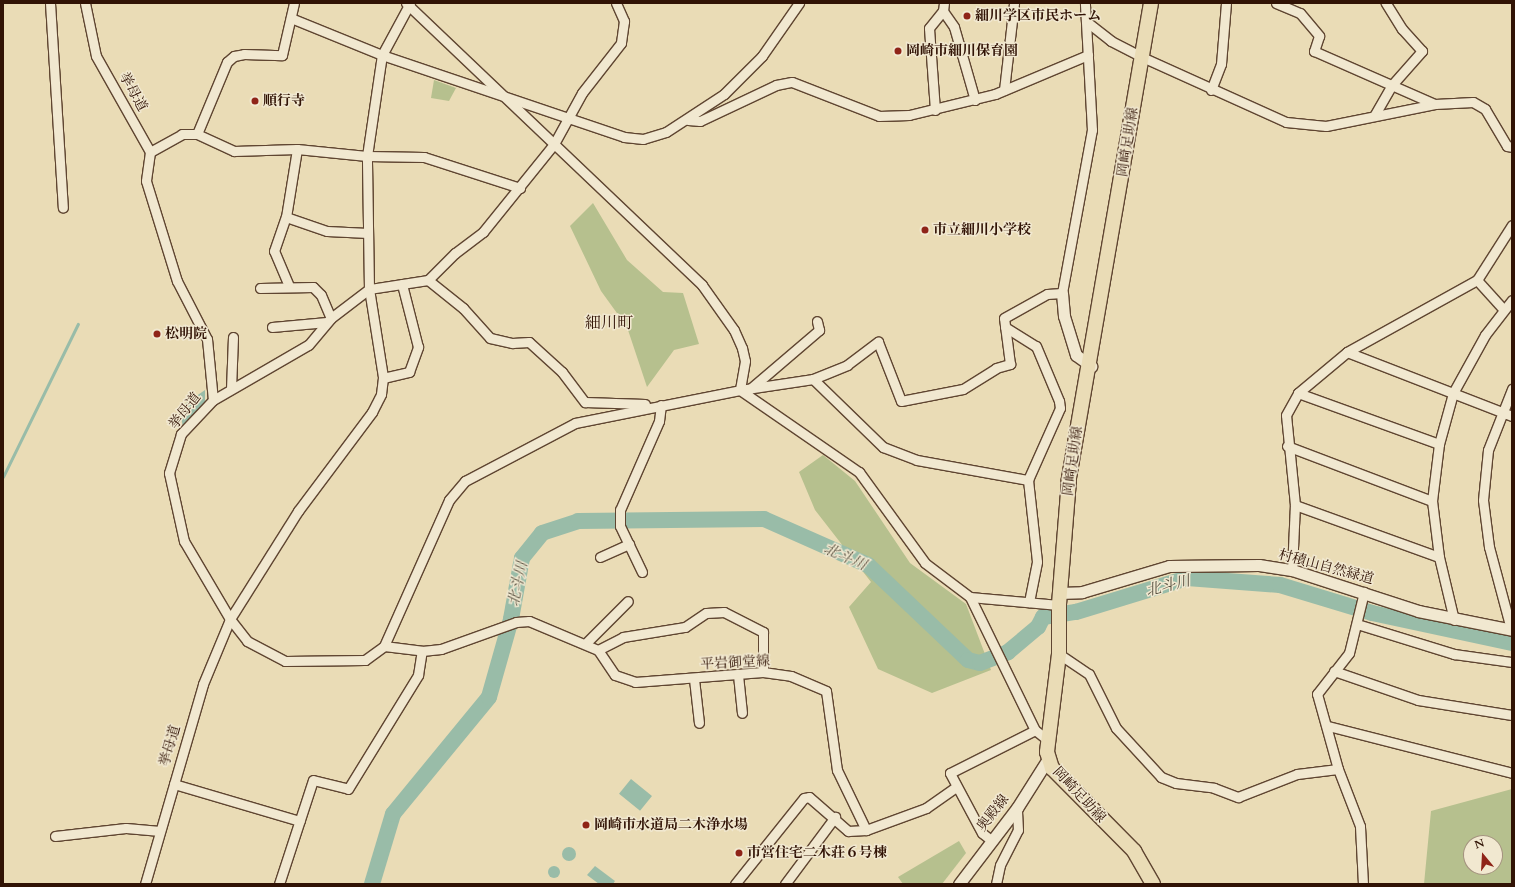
<!DOCTYPE html>
<html>
<head>
<meta charset="utf-8">
<style>
  body { margin:0 }
  #map { position:relative; width:1515px; height:887px; overflow:hidden; background:#eadcb6; font-family:Cardo,"Noto Serif JP",serif }
  div>[style] { position:absolute }
  [style*='--x'] { left:calc(var(--x)*1px); top:calc(var(--y)*1px); width:calc(var(--w)*1px); rotate:calc(var(--a)*1deg) }
  .green>* { inset:0; background:#b6c08e }
  .water>* { inset:0; background:#99bca8; transform-origin:0 0 }
  .round { border-radius:50% }
  .stream>* { height:2.5px; margin:-1.25px; padding:0 1.25px; transform-origin:1.25px; border-radius:1.25px; background:#99bca8 }
  .river>* { height:16px; margin:-8px; padding:0 8px; transform-origin:8px; border-radius:8px; background:#99bca8 }
  .roads { filter:drop-shadow(1px 0 #5f4531) drop-shadow(-1px 0 #5f4531) drop-shadow(0 1px #5f4531) drop-shadow(0 -1px #5f4531) }
  .minor>* { height:9px; margin:-4.5px; padding:0 4.5px; transform-origin:4.5px; border-radius:4.5px; background:#f1e8d0 }
  .tertiary>* { height:11px; margin:-5.5px; padding:0 5.5px; transform-origin:5.5px; border-radius:5.5px; background:#f1e8d0 }
  .primary>* { height:14px; margin:-7px; padding:0 7px; transform-origin:7px; border-radius:7px; background:#eadcb6 }
  .dots>* { width:11px; height:11px; translate:-50% -50%; box-sizing:border-box; border:2px solid #f1e8d0; border-radius:50% }
  span { translate:-50% -50%; white-space:nowrap; text-align:center; line-height:1.15; -webkit-text-stroke:3px #f1e8d0; paint-order:stroke }
  .poi-label { font-size:14px; color:#311305; font-weight:700 }
  .left { translate:0 -50%; text-align:left }
  .street-label { font-size:14px; color:#311305 }
  .water-label { font-size:15px; color:#554e3e; font-style:italic }
  .quarter-label { font-size:16px; color:#311305 }
  .frame { position:absolute; inset:0; border:4px solid #311305; pointer-events:none }
  .north { position:absolute; left:1463px; top:835px; width:40px; height:40px; box-sizing:border-box; background:#f1e8d0; border:1px solid #a4937f; border-radius:50%; rotate:342deg; font-size:11px; font-weight:700; line-height:16px; text-align:center; color:#311305 }
  .north::after { content:''; display:block; margin:auto; width:14px; height:18px; background:#8f2418; clip-path:polygon(50% 0,100% 100%,50% 72%,0 100%) }
</style>
</head>
<body>
<div id="map">
  <div class="green">
    <i style="clip-path:polygon(434px 80px,456px 88px,449px 101px,431px 98px)"></i>
    <i style="clip-path:polygon(593px 203px,627px 260px,663px 292px,683px 293px,699px 344px,674px 350px,647px 387px,627px 327px,601px 291px,570px 226px)"></i>
    <i style="clip-path:polygon(823px 455px,855px 481px,910px 563px,966px 604px,991px 670px,932px 693px,878px 669px,849px 607px,871px 582px,815px 510px,799px 472px)"></i>
    <i style="clip-path:polygon(evenodd,1512px 789px,1512px 884px,1424px 884px,1431px 811px,1512px 789px,1471px 843px,1495px 843px,1495px 867px,1471px 867px,1471px 843px)"></i>
    <i style="clip-path:polygon(959px 841px,966px 853px,942px 884px,903px 884px,898px 877px)"></i>
  </div>
  <div class="water">
    <i style="clip-path:polygon(205px 390px,205px 402px,183px 427px,179px 408px)"></i>
    <i style="left:631px;top:779px;width:27px;height:19px;rotate:39deg"></i>
    <i class="round" style="left:562px;top:847px;width:14px;height:14px"></i>
    <i class="round" style="left:548px;top:866px;width:12px;height:12px"></i>
    <i style="clip-path:polygon(595px 866px,615px 881px,613px 884px,599px 884px,587px 875px)"></i>
  </div>
  <div class="stream">
    <i style="--x:3;--y:477;--w:170;--a:-63.9"></i>
  </div>
  <div class="river">
    <i style="--x:372;--y:884;--w:73;--a:-73.3"></i>
    <i style="--x:393;--y:814;--w:151;--a:-50.6"></i>
    <i style="--x:489;--y:697;--w:81;--a:-74.2"></i>
    <i style="--x:511;--y:619;--w:62;--a:-79.8"></i>
    <i style="--x:522;--y:558;--w:32;--a:-51"></i>
    <i style="--x:542;--y:533;--w:38;--a:-18"></i>
    <i style="--x:578;--y:521;--w:186;--a:-0.6"></i>
    <i style="--x:764;--y:519;--w:114;--a:23.9"></i>
    <i style="--x:868;--y:565;--w:138;--a:43.5"></i>
    <i style="--x:968;--y:660;--w:12;--a:14"></i>
    <i style="--x:980;--y:663;--w:30;--a:-21"></i>
    <i style="--x:1008;--y:652;--w:39;--a:-40"></i>
    <i style="--x:1038;--y:627;--w:11;--a:-63"></i>
    <i style="--x:1043;--y:617;--w:33;--a:-9"></i>
    <i style="--x:1076;--y:612;--w:116;--a:-17"></i>
    <i style="--x:1187;--y:578;--w:93;--a:4.3"></i>
    <i style="--x:1280;--y:585;--w:96;--a:16.9"></i>
    <i style="--x:1372;--y:613;--w:143;--a:12.1"></i>
  </div>
  <div class="roads">
    <div class="minor">
      <i style="--x:50;--y:3;--w:205;--a:86.4"></i>
      <i style="--x:85;--y:3;--w:54;--a:78.3"></i>
      <i style="--x:96;--y:56;--w:110;--a:60.6"></i>
      <i style="--x:150;--y:152;--w:29;--a:98"></i>
      <i style="--x:146;--y:181;--w:105;--a:72.8"></i>
      <i style="--x:177;--y:281;--w:65;--a:62.7"></i>
      <i style="--x:207;--y:339;--w:61;--a:84.4"></i>
      <i style="--x:406;--y:3;--w:409;--a:43.6"></i>
      <i style="--x:702;--y:285;--w:55;--a:54.6"></i>
      <i style="--x:734;--y:330;--w:20;--a:66"></i>
      <i style="--x:742;--y:348;--w:13;--a:77"></i>
      <i style="--x:745;--y:361;--w:29;--a:100"></i>
      <i style="--x:740;--y:390;--w:74;--a:-8.6"></i>
      <i style="--x:813;--y:379;--w:37;--a:-22"></i>
      <i style="--x:847;--y:365;--w:39;--a:-37"></i>
      <i style="--x:878;--y:342;--w:63;--a:68.7"></i>
      <i style="--x:901;--y:401;--w:63;--a:-11"></i>
      <i style="--x:963;--y:389;--w:39;--a:-32"></i>
      <i style="--x:996;--y:368;--w:15;--a:-16"></i>
      <i style="--x:1010;--y:364;--w:46;--a:-97.4"></i>
      <i style="--x:1004;--y:318;--w:49;--a:-29.2"></i>
      <i style="--x:1047;--y:294;--w:15;--a:-4"></i>
      <i style="--x:1062;--y:293;--w:166;--a:-79.6"></i>
      <i style="--x:1092;--y:130;--w:127;--a:-93.2"></i>
      <i style="--x:616;--y:3;--w:20;--a:66"></i>
      <i style="--x:624;--y:21;--w:22;--a:98"></i>
      <i style="--x:621;--y:43;--w:63;--a:128"></i>
      <i style="--x:582;--y:93;--w:58;--a:118.8"></i>
      <i style="--x:554;--y:144;--w:113;--a:128.9"></i>
      <i style="--x:483;--y:232;--w:35;--a:143"></i>
      <i style="--x:455;--y:253;--w:38;--a:135"></i>
      <i style="--x:428;--y:280;--w:60;--a:171.3"></i>
      <i style="--x:369;--y:289;--w:48;--a:142.7"></i>
      <i style="--x:331;--y:318;--w:35;--a:130"></i>
      <i style="--x:308;--y:345;--w:110;--a:149.9"></i>
      <i style="--x:213;--y:400;--w:47;--a:133.3"></i>
      <i style="--x:181;--y:434;--w:41;--a:107.1"></i>
      <i style="--x:169;--y:473;--w:70;--a:77.6"></i>
      <i style="--x:184;--y:541;--w:91;--a:59.5"></i>
      <i style="--x:230;--y:619;--w:28;--a:52"></i>
      <i style="--x:247;--y:641;--w:43;--a:27.8"></i>
      <i style="--x:285;--y:661;--w:80;--a:-0.7"></i>
      <i style="--x:365;--y:660;--w:24;--a:-36"></i>
      <i style="--x:384;--y:646;--w:160;--a:-66"></i>
      <i style="--x:449;--y:500;--w:25;--a:-50"></i>
      <i style="--x:465;--y:481;--w:124;--a:-27.8"></i>
      <i style="--x:575;--y:423;--w:168;--a:-11.3"></i>
      <i style="--x:740;--y:390;--w:145;--a:34.6"></i>
      <i style="--x:859;--y:472;--w:112;--a:54"></i>
      <i style="--x:925;--y:563;--w:56;--a:37.1"></i>
      <i style="--x:970;--y:597;--w:148;--a:64"></i>
      <i style="--x:1035;--y:730;--w:18;--a:38"></i>
      <i style="--x:1276;--y:3;--w:26;--a:23"></i>
      <i style="--x:1300;--y:13;--w:30;--a:50"></i>
      <i style="--x:1319;--y:36;--w:16;--a:108"></i>
      <i style="--x:1314;--y:51;--w:132;--a:23.7"></i>
      <i style="--x:943;--y:11;--w:19;--a:55"></i>
      <i style="--x:954;--y:27;--w:76;--a:74"></i>
      <i style="--x:291;--y:18;--w:98;--a:22.1"></i>
      <i style="--x:382;--y:55;--w:256;--a:18.7"></i>
      <i style="--x:624;--y:137;--w:19;--a:6"></i>
      <i style="--x:643;--y:139;--w:24;--a:-17"></i>
      <i style="--x:666;--y:132;--w:69;--a:-33.2"></i>
      <i style="--x:724;--y:94;--w:54;--a:-45"></i>
      <i style="--x:762;--y:56;--w:65;--a:-55.1"></i>
      <i style="--x:1087;--y:22;--w:31;--a:38"></i>
      <i style="--x:1111;--y:41;--w:35;--a:27"></i>
      <i style="--x:1142;--y:57;--w:158;--a:24.3"></i>
      <i style="--x:1286;--y:122;--w:40;--a:5.7"></i>
      <i style="--x:1326;--y:126;--w:111;--a:-11.4"></i>
      <i style="--x:1435;--y:104;--w:38;--a:-3"></i>
      <i style="--x:1473;--y:102;--w:14;--a:30"></i>
      <i style="--x:1485;--y:109;--w:43;--a:59.3"></i>
      <i style="--x:1507;--y:146;--w:5;--a:11"></i>
      <i style="--x:1004;--y:90;--w:88;--a:-83.4"></i>
      <i style="--x:1211;--y:90;--w:28;--a:-69"></i>
      <i style="--x:1221;--y:64;--w:61;--a:-85.3"></i>
      <i style="--x:935;--y:110;--w:82;--a:-94.2"></i>
      <i style="--x:929;--y:28;--w:22;--a:-51"></i>
      <i style="--x:943;--y:11;--w:8;--a:-83"></i>
      <i style="--x:1374;--y:116;--w:34;--a:-60"></i>
      <i style="--x:1391;--y:86;--w:47;--a:-48.5"></i>
      <i style="--x:1422;--y:51;--w:30;--a:-132"></i>
      <i style="--x:1402;--y:29;--w:31;--a:-122"></i>
      <i style="--x:688;--y:120;--w:12;--a:5"></i>
      <i style="--x:700;--y:121;--w:84;--a:-25.3"></i>
      <i style="--x:776;--y:85;--w:16;--a:-11"></i>
      <i style="--x:792;--y:82;--w:93;--a:21.3"></i>
      <i style="--x:879;--y:116;--w:30;--a:-2"></i>
      <i style="--x:909;--y:115;--w:89;--a:-13.7"></i>
      <i style="--x:995;--y:94;--w:101;--a:-22.8"></i>
      <i style="--x:197;--y:134;--w:78;--a:-67.4"></i>
      <i style="--x:227;--y:62;--w:9;--a:-41"></i>
      <i style="--x:234;--y:56;--w:10;--a:-11"></i>
      <i style="--x:244;--y:54;--w:38;--a:2"></i>
      <i style="--x:282;--y:55;--w:53;--a:-77"></i>
      <i style="--x:150;--y:152;--w:37;--a:-29"></i>
      <i style="--x:182;--y:134;--w:15;--a:0"></i>
      <i style="--x:197;--y:134;--w:41;--a:24.7"></i>
      <i style="--x:234;--y:151;--w:63;--a:-1.8"></i>
      <i style="--x:297;--y:149;--w:70;--a:5.7"></i>
      <i style="--x:367;--y:156;--w:57;--a:1"></i>
      <i style="--x:424;--y:157;--w:101;--a:17.9"></i>
      <i style="--x:286;--y:217;--w:43;--a:18.9"></i>
      <i style="--x:327;--y:231;--w:41;--a:2.8"></i>
      <i style="--x:428;--y:280;--w:45;--a:38.7"></i>
      <i style="--x:463;--y:308;--w:40;--a:48"></i>
      <i style="--x:490;--y:338;--w:23;--a:13"></i>
      <i style="--x:512;--y:343;--w:17;--a:-3"></i>
      <i style="--x:529;--y:342;--w:45;--a:42.3"></i>
      <i style="--x:562;--y:372;--w:38;--a:53"></i>
      <i style="--x:585;--y:402;--w:60;--a:1.9"></i>
      <i style="--x:1477;--y:280;--w:39;--a:48"></i>
      <i style="--x:289;--y:286;--w:38;--a:-113"></i>
      <i style="--x:274;--y:251;--w:36;--a:-71"></i>
      <i style="--x:286;--y:217;--w:69;--a:-80.8"></i>
      <i style="--x:260;--y:288;--w:53;--a:-1.1"></i>
      <i style="--x:313;--y:287;--w:11;--a:45"></i>
      <i style="--x:321;--y:295;--w:25;--a:67"></i>
      <i style="--x:272;--y:327;--w:55;--a:-5.2"></i>
      <i style="--x:1005;--y:327;--w:36;--a:32"></i>
      <i style="--x:1036;--y:346;--w:60;--a:67.3"></i>
      <i style="--x:1059;--y:401;--w:7;--a:82"></i>
      <i style="--x:1060;--y:408;--w:79;--a:114"></i>
      <i style="--x:1028;--y:480;--w:82;--a:83.7"></i>
      <i style="--x:1037;--y:562;--w:41;--a:101.3"></i>
      <i style="--x:1347;--y:352;--w:177;--a:21.2"></i>
      <i style="--x:383;--y:378;--w:27;--a:-13"></i>
      <i style="--x:409;--y:372;--w:27;--a:-70"></i>
      <i style="--x:418;--y:347;--w:65;--a:-104.3"></i>
      <i style="--x:813;--y:379;--w:98;--a:44.2"></i>
      <i style="--x:883;--y:447;--w:36;--a:21"></i>
      <i style="--x:917;--y:460;--w:113;--a:10.2"></i>
      <i style="--x:231;--y:389;--w:52;--a:-87.8"></i>
      <i style="--x:750;--y:389;--w:91;--a:-40.5"></i>
      <i style="--x:819;--y:330;--w:9;--a:-103"></i>
      <i style="--x:1298;--y:393;--w:150;--a:19.9"></i>
      <i style="--x:1287;--y:446;--w:155;--a:20.8"></i>
      <i style="--x:1295;--y:505;--w:153;--a:19.9"></i>
      <i style="--x:600;--y:557;--w:32;--a:-24"></i>
      <i style="--x:1292;--y:570;--w:65;--a:-87.4"></i>
      <i style="--x:1295;--y:505;--w:90;--a:-95.7"></i>
      <i style="--x:1286;--y:415;--w:25;--a:-61"></i>
      <i style="--x:1298;--y:393;--w:64;--a:-39.9"></i>
      <i style="--x:1347;--y:352;--w:149;--a:-29"></i>
      <i style="--x:1477;--y:280;--w:65;--a:-57.5"></i>
      <i style="--x:642;--y:572;--w:51;--a:-115.6"></i>
      <i style="--x:620;--y:526;--w:16;--a:-90"></i>
      <i style="--x:620;--y:510;--w:97;--a:-66.3"></i>
      <i style="--x:659;--y:421;--w:16;--a:-83"></i>
      <i style="--x:970;--y:597;--w:89;--a:5.1"></i>
      <i style="--x:1454;--y:620;--w:65;--a:-103.4"></i>
      <i style="--x:1439;--y:557;--w:56;--a:-97.1"></i>
      <i style="--x:1432;--y:501;--w:57;--a:-83"></i>
      <i style="--x:1439;--y:444;--w:53;--a:-74.6"></i>
      <i style="--x:1453;--y:393;--w:66;--a:-61.1"></i>
      <i style="--x:1485;--y:335;--w:44;--a:-52.4"></i>
      <i style="--x:1357;--y:624;--w:102;--a:17.2"></i>
      <i style="--x:1454;--y:654;--w:59;--a:7.9"></i>
      <i style="--x:1511;--y:629;--w:85;--a:-105"></i>
      <i style="--x:1489;--y:547;--w:47;--a:-97.3"></i>
      <i style="--x:1483;--y:500;--w:50;--a:-84.3"></i>
      <i style="--x:1488;--y:450;--w:66;--a:-68.5"></i>
      <i style="--x:586;--y:643;--w:59;--a:-45"></i>
      <i style="--x:384;--y:646;--w:38;--a:7"></i>
      <i style="--x:422;--y:651;--w:19;--a:-6"></i>
      <i style="--x:441;--y:649;--w:80;--a:-19.8"></i>
      <i style="--x:516;--y:622;--w:13;--a:-4"></i>
      <i style="--x:529;--y:621;--w:75;--a:22.8"></i>
      <i style="--x:598;--y:650;--w:30;--a:56"></i>
      <i style="--x:615;--y:675;--w:21;--a:19"></i>
      <i style="--x:635;--y:682;--w:128;--a:-4.5"></i>
      <i style="--x:763;--y:672;--w:28;--a:8"></i>
      <i style="--x:791;--y:676;--w:38;--a:23"></i>
      <i style="--x:826;--y:691;--w:80;--a:82.1"></i>
      <i style="--x:837;--y:770;--w:67;--a:64.2"></i>
      <i style="--x:598;--y:650;--w:28;--a:-27"></i>
      <i style="--x:623;--y:637;--w:63;--a:-9.2"></i>
      <i style="--x:685;--y:627;--w:25;--a:-34"></i>
      <i style="--x:706;--y:613;--w:18;--a:-3"></i>
      <i style="--x:724;--y:612;--w:44;--a:27.1"></i>
      <i style="--x:763;--y:632;--w:40;--a:90"></i>
      <i style="--x:1059;--y:654;--w:36;--a:34"></i>
      <i style="--x:1089;--y:674;--w:60;--a:63.4"></i>
      <i style="--x:1116;--y:728;--w:67;--a:47.4"></i>
      <i style="--x:1161;--y:777;--w:16;--a:22"></i>
      <i style="--x:1176;--y:783;--w:38;--a:7"></i>
      <i style="--x:1214;--y:788;--w:26;--a:21"></i>
      <i style="--x:1238;--y:797;--w:63;--a:-21.3"></i>
      <i style="--x:1297;--y:774;--w:41;--a:-7"></i>
      <i style="--x:1334;--y:671;--w:89;--a:19"></i>
      <i style="--x:1418;--y:700;--w:95;--a:9.1"></i>
      <i style="--x:738;--y:675;--w:38;--a:84"></i>
      <i style="--x:694;--y:679;--w:44;--a:83.5"></i>
      <i style="--x:1328;--y:726;--w:190;--a:14.3"></i>
      <i style="--x:174;--y:784;--w:131;--a:16.4"></i>
      <i style="--x:55;--y:836;--w:71;--a:-6.4"></i>
      <i style="--x:126;--y:828;--w:34;--a:5"></i>
      <i style="--x:991;--y:840;--w:11;--a:-142"></i>
      <i style="--x:982;--y:833;--w:68;--a:-118.1"></i>
      <i style="--x:950;--y:773;--w:95;--a:-26.8"></i>
      <i style="--x:145;--y:884;--w:208;--a:-73.8"></i>
      <i style="--x:203;--y:684;--w:70;--a:-67.4"></i>
      <i style="--x:230;--y:619;--w:128;--a:-57.8"></i>
      <i style="--x:298;--y:511;--w:124;--a:-53.2"></i>
      <i style="--x:372;--y:412;--w:20;--a:-63"></i>
      <i style="--x:381;--y:394;--w:17;--a:-83"></i>
      <i style="--x:383;--y:377;--w:89;--a:-99"></i>
      <i style="--x:369;--y:289;--w:133;--a:-90.9"></i>
      <i style="--x:367;--y:156;--w:102;--a:-81.6"></i>
      <i style="--x:382;--y:55;--w:59;--a:-61.7"></i>
      <i style="--x:279;--y:884;--w:109;--a:-71.9"></i>
      <i style="--x:313;--y:780;--w:36;--a:14"></i>
      <i style="--x:348;--y:789;--w:134;--a:-58.4"></i>
      <i style="--x:418;--y:675;--w:24;--a:-81"></i>
      <i style="--x:735;--y:884;--w:110;--a:-51.3"></i>
      <i style="--x:804;--y:798;--w:5;--a:-11"></i>
      <i style="--x:809;--y:797;--w:52;--a:41.1"></i>
      <i style="--x:848;--y:831;--w:18;--a:-3"></i>
      <i style="--x:866;--y:830;--w:64;--a:-20.1"></i>
      <i style="--x:926;--y:808;--w:37;--a:-35"></i>
      <i style="--x:785;--y:884;--w:84;--a:-53.3"></i>
      <i style="--x:996;--y:884;--w:19;--a:-78"></i>
      <i style="--x:1000;--y:865;--w:39;--a:-63"></i>
      <i style="--x:1018;--y:830;--w:22;--a:-93"></i>
      <i style="--x:1363;--y:884;--w:58;--a:-93"></i>
      <i style="--x:1360;--y:826;--w:61;--a:-111.1"></i>
      <i style="--x:1338;--y:769;--w:78;--a:-105.6"></i>
      <i style="--x:1317;--y:694;--w:52;--a:-52"></i>
      <i style="--x:1349;--y:653;--w:63;--a:-76.2"></i>
    </div>
    <div class="tertiary">
      <i style="--x:1062;--y:293;--w:23;--a:85"></i>
      <i style="--x:1064;--y:316;--w:41;--a:72.9"></i>
      <i style="--x:1076;--y:355;--w:19;--a:36"></i>
      <i style="--x:1059;--y:593;--w:23;--a:-2"></i>
      <i style="--x:1082;--y:592;--w:91;--a:-16.6"></i>
      <i style="--x:1169;--y:566;--w:90;--a:-0.6"></i>
      <i style="--x:1259;--y:565;--w:33;--a:9"></i>
      <i style="--x:1292;--y:570;--w:133;--a:18"></i>
      <i style="--x:1418;--y:611;--w:96;--a:11.4"></i>
      <i style="--x:959;--y:884;--w:96;--a:-52.7"></i>
      <i style="--x:1017;--y:808;--w:58;--a:-57.7"></i>
    </div>
    <div class="primary">
      <i style="--x:1151;--y:3;--w:484;--a:99.8"></i>
      <i style="--x:1069;--y:480;--w:125;--a:94.6"></i>
      <i style="--x:1059;--y:605;--w:49;--a:90"></i>
      <i style="--x:1059;--y:654;--w:99;--a:97"></i>
      <i style="--x:1047;--y:752;--w:17;--a:73"></i>
      <i style="--x:1052;--y:768;--w:117;--a:45.3"></i>
      <i style="--x:1134;--y:851;--w:38;--a:60"></i>
    </div>
  </div>
  <div class="dots">
    <i style="left:967px;top:16px;background:#8f2418"></i>
    <i style="left:898px;top:51px;background:#8f2418"></i>
    <i style="left:255px;top:101px;background:#8f2418"></i>
    <i style="left:925px;top:230px;background:#8f2418"></i>
    <i style="left:157px;top:334px;background:#8f2418"></i>
    <i style="left:586px;top:825px;background:#8f2418"></i>
    <i style="left:739px;top:853px;background:#8f2418"></i>
  </div>
  <div class="poi-label">
    <span class="left" style="left:975px;top:16px">細川学区市民ホーム</span>
    <span class="left" style="left:906px;top:51px">岡崎市細川保育園</span>
    <span class="left" style="left:263px;top:101px">順行寺</span>
    <span class="left" style="left:933px;top:230px">市立細川小学校</span>
    <span class="left" style="left:165px;top:334px">松明院</span>
    <span class="left" style="left:594px;top:825px">岡崎市水道局二木浄水場</span>
    <span class="left" style="left:747px;top:853px">市営住宅二木荘６号棟</span>
  </div>
  <div class="street-label">
    <span style="left:133px;top:92px;rotate:61deg">挙母道</span>
    <span style="left:1128px;top:142px;rotate:-81deg">岡崎足助線</span>
    <span style="left:185px;top:411px;rotate:-52deg">挙母道</span>
    <span style="left:1073px;top:461px;rotate:-82deg">岡崎足助線</span>
    <span style="left:1326px;top:567px;rotate:15deg">村積山自然緑道</span>
    <span style="left:735px;top:663px;rotate:-3deg">平岩御堂線</span>
    <span style="left:170px;top:746px;rotate:-74deg">挙母道</span>
    <span style="left:1079px;top:795px;rotate:47deg">岡崎足助線</span>
    <span style="left:993px;top:813px;rotate:-52deg">奥殿線</span>
  </div>
  <div class="water-label">
    <span style="left:845px;top:557px;rotate:24deg">北斗川</span>
    <span style="left:518px;top:584px;rotate:-78deg">北斗川</span>
    <span style="left:1168px;top:586px;rotate:-14deg">北斗川</span>
  </div>
  <div class="quarter-label">
    <span style="left:609px;top:323px">細川町</span>
  </div>
  <div class="frame"></div>
  <div class="north">N</div>
</div>
</body>
</html>
